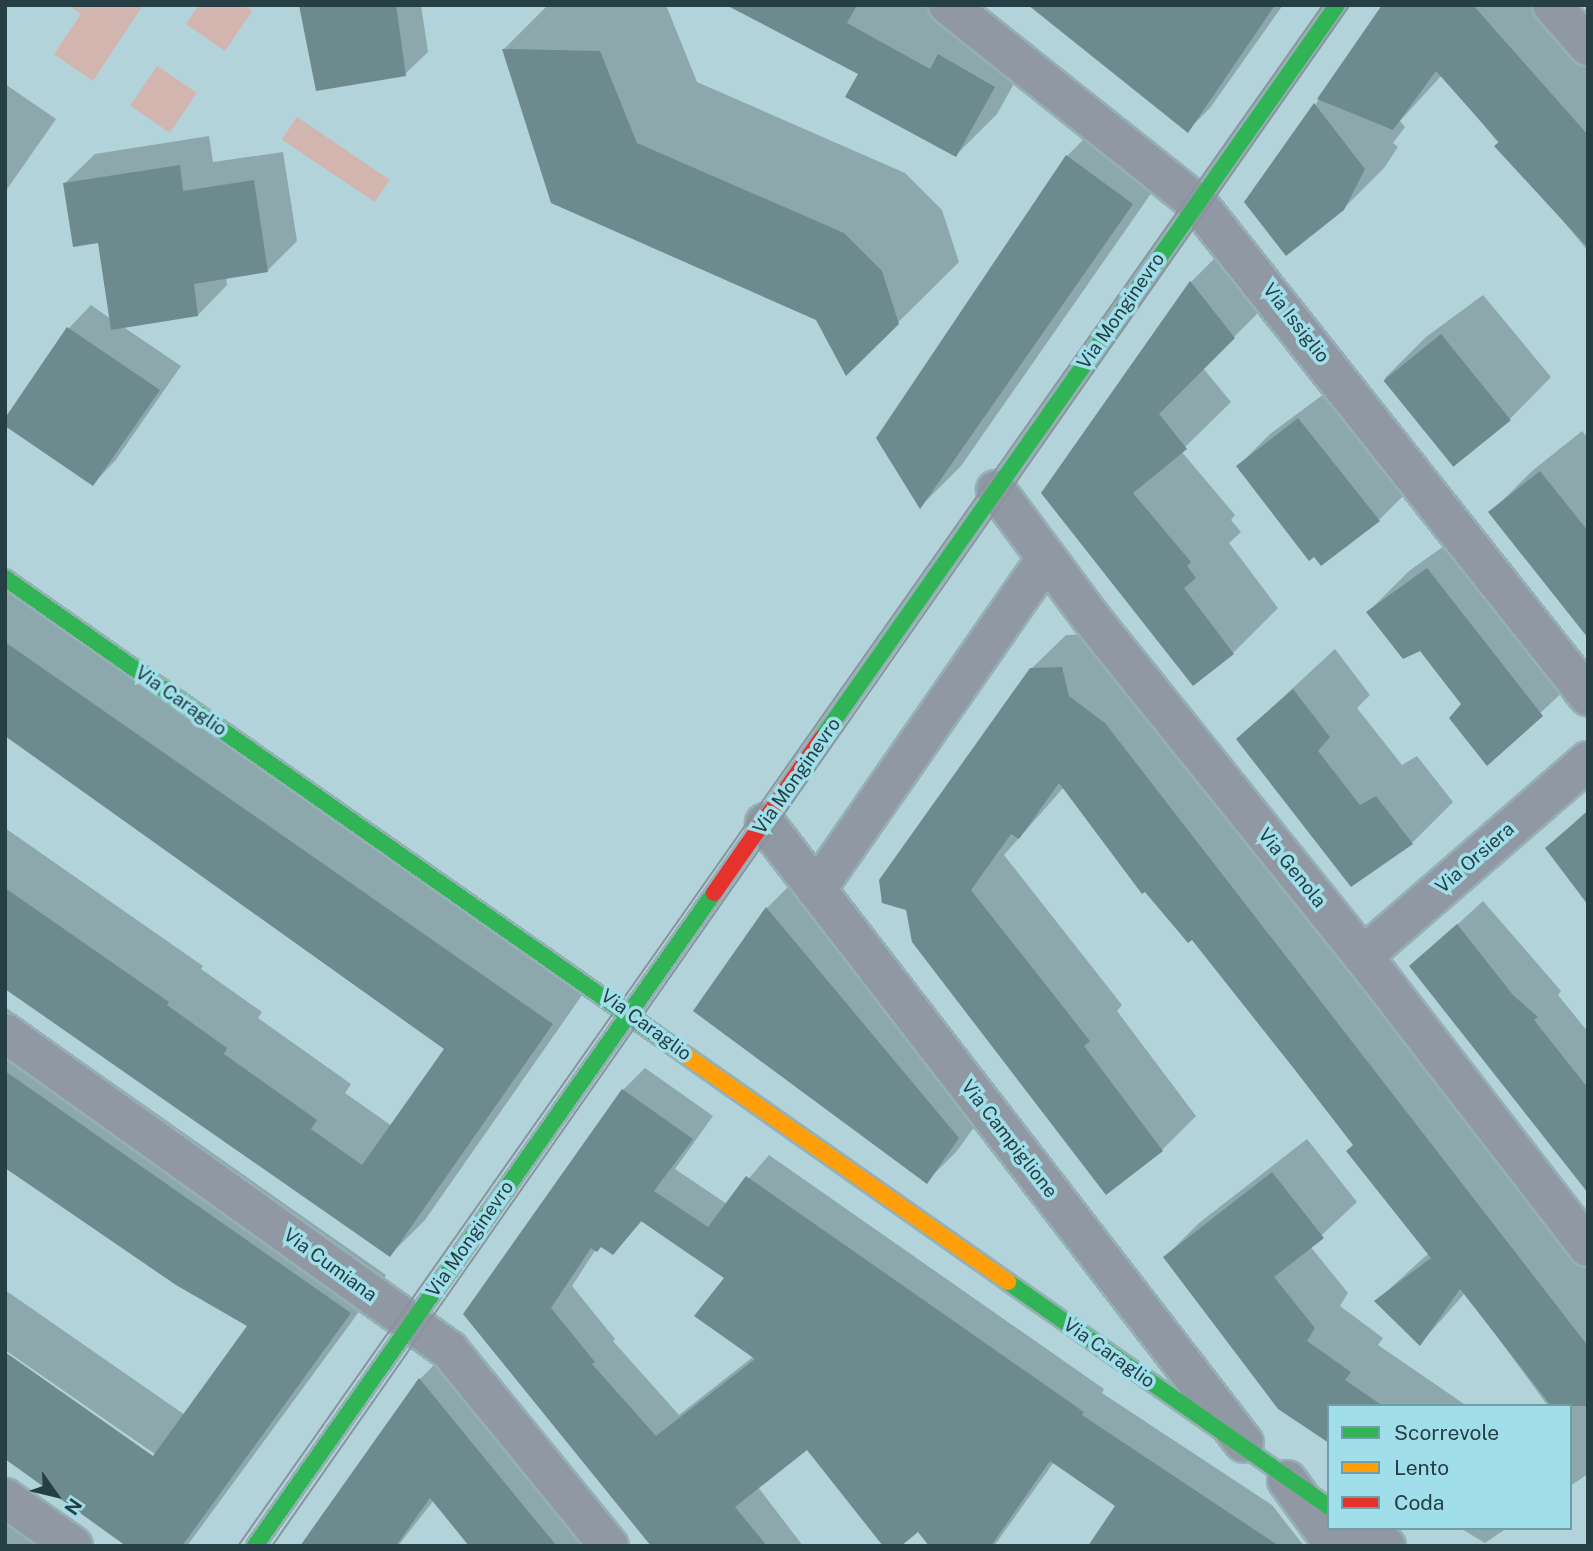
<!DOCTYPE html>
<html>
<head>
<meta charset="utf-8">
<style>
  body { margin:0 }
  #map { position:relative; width:1593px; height:1551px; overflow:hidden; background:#b1d3d9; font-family:"Public Sans",sans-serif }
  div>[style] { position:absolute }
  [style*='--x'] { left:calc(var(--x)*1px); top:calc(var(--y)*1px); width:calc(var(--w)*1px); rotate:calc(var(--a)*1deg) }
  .green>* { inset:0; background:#d3b5af; transform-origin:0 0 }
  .shadow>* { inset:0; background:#0003 }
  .building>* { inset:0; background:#6d8a8f; transform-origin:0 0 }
  .roads { filter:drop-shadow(2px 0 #95b0b5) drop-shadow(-2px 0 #95b0b5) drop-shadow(0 2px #95b0b5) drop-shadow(0 -2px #95b0b5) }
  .street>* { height:38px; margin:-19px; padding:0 19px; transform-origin:19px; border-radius:19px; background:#9098a3 }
  .fast>* { height:16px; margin:-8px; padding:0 8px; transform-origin:8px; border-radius:8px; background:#30b455 }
  .slow>* { height:16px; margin:-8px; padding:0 8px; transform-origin:8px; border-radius:8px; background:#ff9f0a }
  .jam>* { height:16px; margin:-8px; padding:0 8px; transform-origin:8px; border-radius:8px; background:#e5322d }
  .tram>* { height:2px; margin:-1px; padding:0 1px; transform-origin:1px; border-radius:1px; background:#88959d }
  span { translate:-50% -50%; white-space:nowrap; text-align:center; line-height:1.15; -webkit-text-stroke:7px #a0deea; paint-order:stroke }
  .street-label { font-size:19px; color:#253f44 }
  .frame { position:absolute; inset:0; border:7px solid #253f44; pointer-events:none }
  .legend { position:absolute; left:1327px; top:1404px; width:245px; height:126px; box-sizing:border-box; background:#a0deea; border:2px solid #6f9ea8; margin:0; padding:9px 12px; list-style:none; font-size:21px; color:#253f44 }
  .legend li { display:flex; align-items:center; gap:14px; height:35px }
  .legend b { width:35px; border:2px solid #6f9ea8 }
  .north { position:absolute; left:21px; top:1460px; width:70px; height:70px; -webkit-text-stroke:5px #a0deea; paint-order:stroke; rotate:124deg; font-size:19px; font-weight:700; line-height:28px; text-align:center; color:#253f44 }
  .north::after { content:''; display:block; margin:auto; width:24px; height:32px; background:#253f44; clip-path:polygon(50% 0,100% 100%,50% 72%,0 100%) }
</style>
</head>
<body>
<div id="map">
  <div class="green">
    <i style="clip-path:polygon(68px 5px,143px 5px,93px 81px,54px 54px,81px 14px)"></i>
    <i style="clip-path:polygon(199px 5px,244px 5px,252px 11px,225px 51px,186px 24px)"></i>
    <i style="left:157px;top:66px;width:48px;height:48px;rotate:34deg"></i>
    <i style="left:297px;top:117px;width:112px;height:27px;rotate:34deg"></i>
  </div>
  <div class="shadow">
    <i style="clip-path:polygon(301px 5px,421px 5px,428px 52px,405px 74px)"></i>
    <i style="clip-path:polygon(548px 5px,666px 5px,697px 82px,905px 173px,942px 210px,959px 262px,847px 373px,817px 319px,504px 49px)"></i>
    <i style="clip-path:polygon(730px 5px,930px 5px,980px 14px,1035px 46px,997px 114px,956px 155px,860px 73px)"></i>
    <i style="clip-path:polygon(1031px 5px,1283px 5px,1210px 108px,1188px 130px)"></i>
    <i style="clip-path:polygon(1384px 5px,1550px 5px,1588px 48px,1588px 251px,1442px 75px,1400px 121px,1405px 127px,1393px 143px,1398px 147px,1384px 168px,1342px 210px,1315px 105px)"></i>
    <i style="clip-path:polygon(5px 84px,56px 119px,5px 192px)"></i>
    <i style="clip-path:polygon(1108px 115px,1173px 162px,961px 466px,921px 506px,878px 438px,1067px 156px)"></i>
    <i style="clip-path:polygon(209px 136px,213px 162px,283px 152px,297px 241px,267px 271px,226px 277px,227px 285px,198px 315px,122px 326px,181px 366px,115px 461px,93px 484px,5px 421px,69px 328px,91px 305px,111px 319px,99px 241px,65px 183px,95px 154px)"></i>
    <i style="clip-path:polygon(1236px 237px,1279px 292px,1203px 368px,1231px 402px,1181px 451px,1235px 515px,1231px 520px,1241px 532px,1229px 543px,1278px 608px,1233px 653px,1043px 493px,1191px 282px)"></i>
    <i style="clip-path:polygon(1483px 295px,1551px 377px,1510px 419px,1452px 463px,1385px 378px,1426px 337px)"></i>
    <i style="clip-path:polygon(1332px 388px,1411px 488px,1379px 520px,1238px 466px,1270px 434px)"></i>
    <i style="clip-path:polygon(1582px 431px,1588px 438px,1588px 635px,1491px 512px,1532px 471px)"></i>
    <i style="clip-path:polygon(1469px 528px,1583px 673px,1487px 763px,1463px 704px,1420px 649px,1368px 612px,1409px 571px)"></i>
    <i style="clip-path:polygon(5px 584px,587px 988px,425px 1220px,390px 1255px,5px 987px,5px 828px,203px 966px,201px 969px,262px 1012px,258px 1018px,351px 1084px,345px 1093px,392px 1126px,446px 1048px,5px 733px)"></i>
    <i style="clip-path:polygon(1096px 634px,1588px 1268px,1588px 1474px,1570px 1486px,1570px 1406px,1548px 1406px,1465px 1293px,1420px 1344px,1376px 1301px,1429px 1253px,1355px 1144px,1192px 938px,1064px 787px,1004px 855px,1122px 1005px,1117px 1011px,1196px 1116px,1162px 1150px,914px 941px,1031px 669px,1066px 635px)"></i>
    <i style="clip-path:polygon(1335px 649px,1370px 695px,1357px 708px,1402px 765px,1417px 756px,1453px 802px,1412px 843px,1352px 885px,1238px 739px)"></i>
    <i style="clip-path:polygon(1588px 810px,1588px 902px,1547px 848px)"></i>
    <i style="clip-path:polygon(798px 877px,989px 1106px,957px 1151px,926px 1182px,695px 1011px,767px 908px)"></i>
    <i style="clip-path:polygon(1483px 901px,1561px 991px,1558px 995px,1588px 1032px,1588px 1190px,1412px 966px)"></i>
    <i style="clip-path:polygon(5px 1007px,386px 1275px,187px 1546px,129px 1546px,162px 1459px,5px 1350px,5px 1290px,185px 1415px,250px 1326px,5px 1166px)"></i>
    <i style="clip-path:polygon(evenodd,645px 1068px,713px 1116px,675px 1169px,727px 1204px,769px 1155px,1104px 1389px,1102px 1393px,1272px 1505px,1304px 1546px,1098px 1546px,1117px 1506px,1054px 1462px,994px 1546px,932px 1546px,918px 1529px,807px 1448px,758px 1487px,803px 1546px,653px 1546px,465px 1314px,623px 1090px,645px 1068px,643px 1220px,727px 1278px,754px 1356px,679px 1415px,613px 1341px,615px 1339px,572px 1286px,596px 1249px,602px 1245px,613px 1253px,643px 1220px)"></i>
    <i style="clip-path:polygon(1307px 1139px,1357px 1202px,1310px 1246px,1348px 1293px,1340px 1306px,1383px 1338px,1378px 1345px,1467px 1406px,1329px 1406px,1165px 1257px,1199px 1223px)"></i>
    <i style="clip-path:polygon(446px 1353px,604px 1546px,472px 1546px,434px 1500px,398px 1546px,302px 1546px,420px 1379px)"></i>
    <i style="clip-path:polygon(5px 1490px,85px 1546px,5px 1546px)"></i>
    <i style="clip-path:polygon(1460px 1528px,1507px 1528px,1485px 1543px)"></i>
  </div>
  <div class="building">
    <i style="clip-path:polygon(299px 5px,396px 5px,406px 76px,316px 91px)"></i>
    <i style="clip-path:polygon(726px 5px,857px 5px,847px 23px,930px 69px,938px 54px,995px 87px,956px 157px,845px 97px,858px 74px)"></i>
    <i style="clip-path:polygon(1028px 5px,1275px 5px,1188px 133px)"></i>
    <i style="clip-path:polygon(1382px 5px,1473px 5px,1588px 135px,1588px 248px,1494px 146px,1499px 142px,1436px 71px,1393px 130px,1317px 99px)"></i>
    <i style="clip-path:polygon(502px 49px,600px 51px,637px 143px,844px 233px,882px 271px,899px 324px,846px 376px,816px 320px,551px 203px)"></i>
    <i style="clip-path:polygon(1314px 103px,1365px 169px,1344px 210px,1286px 256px,1244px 202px)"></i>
    <i style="clip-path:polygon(1066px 155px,1133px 204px,920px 509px,876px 438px)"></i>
    <i style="clip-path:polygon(180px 165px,183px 191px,254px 180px,268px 272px,194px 284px,198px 316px,111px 330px,98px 243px,73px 247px,63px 183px)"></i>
    <i style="clip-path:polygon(1190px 281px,1235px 338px,1159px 414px,1187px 449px,1133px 493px,1191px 562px,1187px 566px,1196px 578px,1184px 588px,1234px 654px,1193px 686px,1041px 493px)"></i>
    <i style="clip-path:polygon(67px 327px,160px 390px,93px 486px,5px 426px,5px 418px)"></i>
    <i style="left:1441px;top:334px;width:111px;height:74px;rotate:51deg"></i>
    <i style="clip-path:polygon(1298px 418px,1380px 521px,1321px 566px,1314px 557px,1309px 561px,1236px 466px)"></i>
    <i style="clip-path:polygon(1540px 471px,1588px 531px,1588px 638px,1488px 512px)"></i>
    <i style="clip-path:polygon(1427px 568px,1543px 716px,1487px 766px,1449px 718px,1461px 704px,1420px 651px,1403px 659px,1366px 612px)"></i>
    <i style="clip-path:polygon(5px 642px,553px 1024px,390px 1257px,5px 989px,5px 888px,169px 1002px,167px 1005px,227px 1048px,224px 1054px,317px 1120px,311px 1129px,362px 1165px,444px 1049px,5px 736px)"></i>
    <i style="clip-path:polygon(1062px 667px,1069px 696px,1105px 723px,1588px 1346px,1588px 1406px,1551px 1406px,1460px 1289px,1420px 1346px,1374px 1301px,1431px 1258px,1346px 1151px,1353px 1145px,1295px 1070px,1192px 940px,1188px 943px,1145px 892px,1142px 894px,1059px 783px,1019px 839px,1011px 834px,971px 890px,1090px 1041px,1084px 1046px,1163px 1151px,1106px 1195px,912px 942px,906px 910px,882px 903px,879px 880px,1030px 668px)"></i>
    <i style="clip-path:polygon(1293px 689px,1330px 737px,1318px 751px,1360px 805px,1376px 796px,1413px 844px,1351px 887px,1236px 739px)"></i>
    <i style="clip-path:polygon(1588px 811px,1588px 905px,1545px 848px)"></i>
    <i style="clip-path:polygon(766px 907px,959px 1138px,927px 1184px,693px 1011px)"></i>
    <i style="clip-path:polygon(1457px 924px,1513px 995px,1538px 1017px,1534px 1020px,1588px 1088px,1588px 1193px,1409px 966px)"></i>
    <i style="clip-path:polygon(5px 1071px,351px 1313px,182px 1546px,126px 1546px,5px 1459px,5px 1352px,153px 1456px,247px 1326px,176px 1285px,5px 1168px)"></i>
    <i style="clip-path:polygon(evenodd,622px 1089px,693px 1139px,654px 1191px,708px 1227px,746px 1176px,1084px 1412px,1082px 1415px,1279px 1546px,1088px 1546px,1115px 1506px,1050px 1461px,991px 1546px,929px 1546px,918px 1532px,901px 1546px,883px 1546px,807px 1450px,735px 1507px,767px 1546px,651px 1546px,463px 1314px,622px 1089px,641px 1221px,724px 1278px,694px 1316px,755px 1359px,656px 1436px,592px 1364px,595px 1362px,551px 1308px,591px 1248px,597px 1252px,601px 1247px,613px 1255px,641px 1221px)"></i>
    <i style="clip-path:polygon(1272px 1172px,1324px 1238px,1274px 1277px,1315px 1328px,1307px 1341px,1351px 1372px,1345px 1380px,1383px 1406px,1329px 1406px,1329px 1443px,1278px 1409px,1163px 1257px)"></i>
    <i style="clip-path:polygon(419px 1378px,536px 1521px,557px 1546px,469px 1546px,430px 1498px,396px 1546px,300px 1546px)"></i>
  </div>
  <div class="roads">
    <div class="street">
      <i style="--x:948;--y:5;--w:320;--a:38.5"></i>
      <i style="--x:1198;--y:204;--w:628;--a:51.6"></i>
      <i style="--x:1552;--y:5;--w:55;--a:48.7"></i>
      <i style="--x:996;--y:490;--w:159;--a:53.4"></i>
      <i style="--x:1091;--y:618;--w:434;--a:51.2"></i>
      <i style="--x:1363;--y:956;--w:368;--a:52.3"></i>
      <i style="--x:765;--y:823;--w:783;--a:52.31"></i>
      <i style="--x:816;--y:890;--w:403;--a:-55.2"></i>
      <i style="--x:1363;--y:956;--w:298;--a:-40.9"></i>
      <i style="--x:5;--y:1033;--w:546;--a:35.53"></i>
      <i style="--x:449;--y:1350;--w:253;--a:50.8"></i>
      <i style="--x:1287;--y:1480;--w:82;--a:54"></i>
      <i style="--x:5;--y:1498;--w:83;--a:35.2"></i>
      <i style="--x:1361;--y:1528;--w:31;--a:36"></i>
    </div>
    <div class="fast">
      <i style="--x:5;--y:578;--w:813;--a:35.04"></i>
      <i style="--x:821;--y:739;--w:897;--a:-54.89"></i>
      <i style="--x:1008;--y:1282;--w:392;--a:35"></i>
      <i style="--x:255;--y:1546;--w:798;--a:-54.9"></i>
    </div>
    <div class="slow">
      <i style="--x:671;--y:1045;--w:412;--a:35.1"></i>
    </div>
    <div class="jam">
      <i style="--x:714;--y:893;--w:188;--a:-55.2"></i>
    </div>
  </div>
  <div class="tram">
    <i style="--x:238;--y:1546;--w:1885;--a:-54.85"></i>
    <i style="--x:272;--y:1546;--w:1881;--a:-55.03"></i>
  </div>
  <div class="street-label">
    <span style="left:1121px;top:311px;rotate:-55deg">Via Monginevro</span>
    <span style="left:1296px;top:323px;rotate:52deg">Via Issiglio</span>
    <span style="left:181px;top:701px;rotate:35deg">Via Caraglio</span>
    <span style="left:797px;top:776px;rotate:-55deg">Via Monginevro</span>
    <span style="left:1475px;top:858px;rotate:-41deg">Via Orsiera</span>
    <span style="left:1292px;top:868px;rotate:51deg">Via Genola</span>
    <span style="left:646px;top:1025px;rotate:36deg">Via Caraglio</span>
    <span style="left:1009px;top:1139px;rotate:52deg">Via Campiglione</span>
    <span style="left:470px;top:1239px;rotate:-55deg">Via Monginevro</span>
    <span style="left:330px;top:1265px;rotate:36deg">Via Cumiana</span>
    <span style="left:1109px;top:1353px;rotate:35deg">Via Caraglio</span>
  </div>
  <div class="frame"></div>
  <ul class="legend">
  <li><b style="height:9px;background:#30b455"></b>Scorrevole</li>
  <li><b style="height:9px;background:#ff9f0a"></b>Lento</li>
  <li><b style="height:9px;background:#e5322d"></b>Coda</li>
  </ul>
  <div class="north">N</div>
</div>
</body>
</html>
